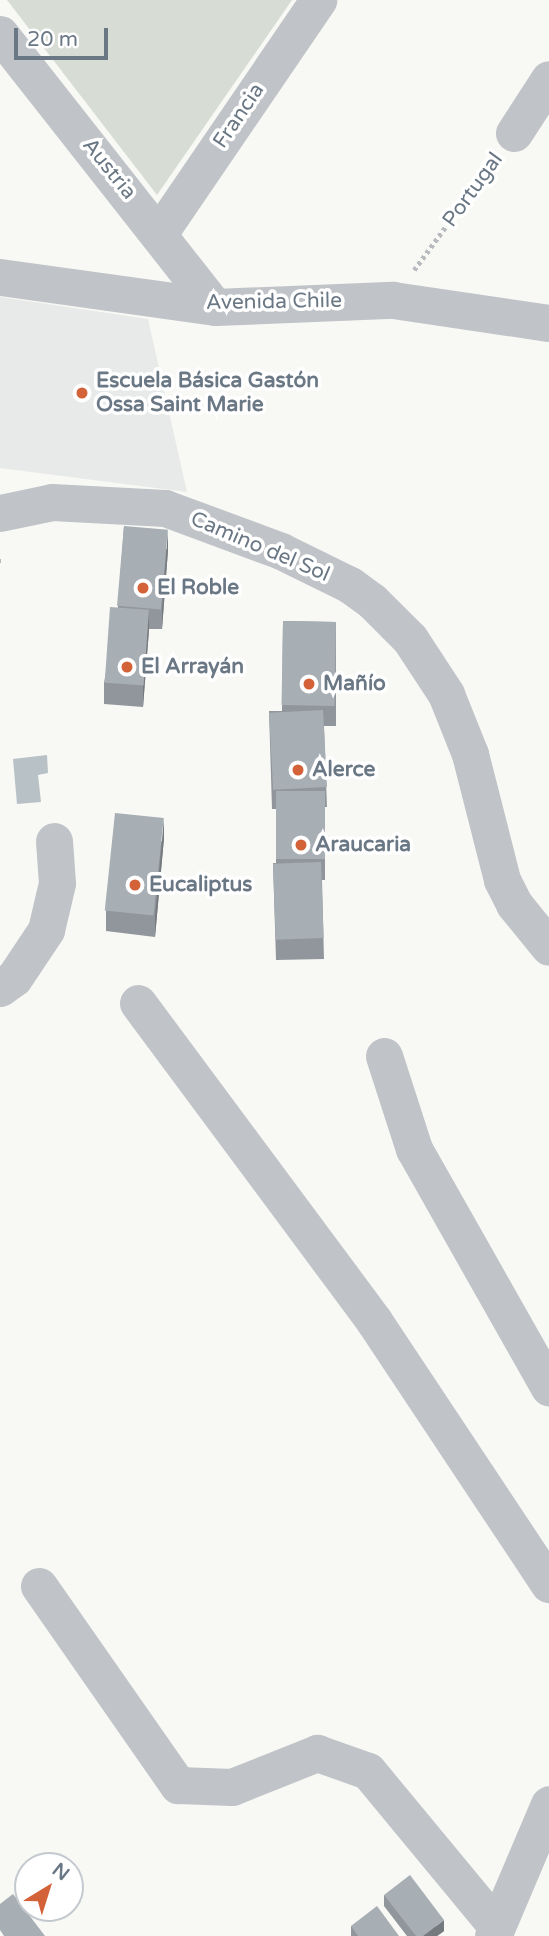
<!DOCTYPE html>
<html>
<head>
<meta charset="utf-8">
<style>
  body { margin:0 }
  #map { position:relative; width:549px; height:1936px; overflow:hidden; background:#f8f8f5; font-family:"Varela Round",sans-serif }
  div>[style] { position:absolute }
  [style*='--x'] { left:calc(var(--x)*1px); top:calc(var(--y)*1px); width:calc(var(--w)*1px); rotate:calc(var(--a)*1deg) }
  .built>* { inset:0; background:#e8eae9 }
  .green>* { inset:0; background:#d7dcd5 }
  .water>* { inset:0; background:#b8c2c6 }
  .path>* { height:4.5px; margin-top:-2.25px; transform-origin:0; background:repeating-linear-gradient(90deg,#b8bbbe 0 3.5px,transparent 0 7px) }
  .minor>* { height:37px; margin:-18.5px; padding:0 18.5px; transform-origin:18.5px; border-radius:18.5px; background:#c0c3c7 }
  .wall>* { inset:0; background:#90969b }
  .shaded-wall>* { inset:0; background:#757a7e }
  .building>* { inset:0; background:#a7aeb4; transform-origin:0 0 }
  .dots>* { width:19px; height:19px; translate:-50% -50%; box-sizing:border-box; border:4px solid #fff; border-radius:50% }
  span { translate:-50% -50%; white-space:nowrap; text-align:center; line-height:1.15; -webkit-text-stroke:7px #fff; paint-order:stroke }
  .street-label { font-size:21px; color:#6a7784 }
  .poi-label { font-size:21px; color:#6a7784; font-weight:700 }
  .left { translate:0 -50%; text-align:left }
  .north { position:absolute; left:14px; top:1852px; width:70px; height:70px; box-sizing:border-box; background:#fff; border:2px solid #c3c9ce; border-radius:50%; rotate:38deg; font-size:19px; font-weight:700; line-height:28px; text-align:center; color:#6a7784 }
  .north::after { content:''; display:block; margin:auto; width:24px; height:32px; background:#d46239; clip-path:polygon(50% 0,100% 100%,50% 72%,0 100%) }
  .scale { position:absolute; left:14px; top:28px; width:94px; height:32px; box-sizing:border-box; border:4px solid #6a7784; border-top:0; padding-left:9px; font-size:21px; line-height:24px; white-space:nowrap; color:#6a7784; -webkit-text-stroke:5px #fff; paint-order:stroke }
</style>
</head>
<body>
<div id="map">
  <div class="built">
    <i style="clip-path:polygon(0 297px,148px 319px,187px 492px,0 468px)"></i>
  </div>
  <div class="green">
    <i style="clip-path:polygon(7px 0,292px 0,157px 195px)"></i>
  </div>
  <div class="water">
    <i style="clip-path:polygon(47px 755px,48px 773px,38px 775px,41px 802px,17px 804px,13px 759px)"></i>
  </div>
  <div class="path">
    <i style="--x:414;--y:270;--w:137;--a:-53.9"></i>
    <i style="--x:0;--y:561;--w:1;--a:0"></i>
  </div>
  <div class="minor">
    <i style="--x:0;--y:34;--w:347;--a:51.8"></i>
    <i style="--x:514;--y:133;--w:64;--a:-57.1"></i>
    <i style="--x:160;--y:232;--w:281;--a:-55.7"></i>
    <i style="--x:0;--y:277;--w:217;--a:7.9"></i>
    <i style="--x:215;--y:307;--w:178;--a:-2.3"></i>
    <i style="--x:393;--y:300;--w:158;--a:8.4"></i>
    <i style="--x:0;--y:513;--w:53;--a:-11.9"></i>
    <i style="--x:52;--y:502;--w:113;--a:3"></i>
    <i style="--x:165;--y:508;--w:124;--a:20.3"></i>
    <i style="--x:281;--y:551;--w:77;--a:26.2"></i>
    <i style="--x:350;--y:585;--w:27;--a:36"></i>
    <i style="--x:372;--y:601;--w:54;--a:45"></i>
    <i style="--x:410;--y:639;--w:66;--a:56.8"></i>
    <i style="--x:446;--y:694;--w:65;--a:68.2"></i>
    <i style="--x:470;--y:754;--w:130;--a:75.7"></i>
    <i style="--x:502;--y:880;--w:27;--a:63"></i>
    <i style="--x:514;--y:904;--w:55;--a:50.9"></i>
    <i style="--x:0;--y:988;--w:17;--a:-36"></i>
    <i style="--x:14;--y:978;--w:58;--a:-56.3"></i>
    <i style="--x:46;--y:930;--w:48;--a:-76.8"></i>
    <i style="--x:57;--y:883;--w:42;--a:-94.1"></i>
    <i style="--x:138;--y:1003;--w:396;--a:53.4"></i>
    <i style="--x:374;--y:1321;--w:316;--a:56.4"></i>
    <i style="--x:384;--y:1056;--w:98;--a:72.1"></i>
    <i style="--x:414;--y:1149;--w:274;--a:60.5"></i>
    <i style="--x:39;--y:1586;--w:243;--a:55.1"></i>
    <i style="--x:178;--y:1785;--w:54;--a:2.1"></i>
    <i style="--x:232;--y:1787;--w:92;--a:-21.8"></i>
    <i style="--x:317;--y:1753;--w:54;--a:19.4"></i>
    <i style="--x:368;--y:1771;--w:201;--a:50.4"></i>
    <i style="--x:493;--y:1936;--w:143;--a:-67"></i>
  </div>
  <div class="wall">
    <i style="clip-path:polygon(124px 526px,168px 550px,162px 629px,149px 629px,143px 707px,104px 704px,104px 683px,118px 607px)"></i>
    <i style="clip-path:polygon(283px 621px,336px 622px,336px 726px,324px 726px,327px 807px,325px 807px,325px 880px,322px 880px,324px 959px,276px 960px,273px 863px,276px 863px,276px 809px,272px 809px,269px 711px,282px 711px)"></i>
    <i style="clip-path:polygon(164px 838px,155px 937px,106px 931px,106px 911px)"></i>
    <i style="clip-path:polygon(384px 1895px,444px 1931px,437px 1936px,407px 1936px,384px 1906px)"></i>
    <i style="clip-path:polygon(351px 1926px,399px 1936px,351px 1936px)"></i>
  </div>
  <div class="shaded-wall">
    <i style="clip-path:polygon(168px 530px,168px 550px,162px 629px,162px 609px)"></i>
    <i style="clip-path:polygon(149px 610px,149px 630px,143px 707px,143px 687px)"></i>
    <i style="clip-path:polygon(164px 818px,164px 838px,155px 937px,155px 916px)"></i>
    <i style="clip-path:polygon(444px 1920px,444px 1931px,437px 1936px,423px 1936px)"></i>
  </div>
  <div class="building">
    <i style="left:124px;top:526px;width:44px;height:80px;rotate:5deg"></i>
    <i style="left:110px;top:607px;width:39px;height:76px;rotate:4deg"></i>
    <i style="left:283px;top:621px;width:53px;height:84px;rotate:1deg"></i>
    <i style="left:323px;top:710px;width:77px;height:54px;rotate:87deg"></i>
    <i style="left:276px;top:791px;width:49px;height:68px"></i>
    <i style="left:115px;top:813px;width:49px;height:98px;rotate:6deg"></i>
    <i style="left:321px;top:862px;width:76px;height:48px;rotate:88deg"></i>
    <i style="clip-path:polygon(410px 1875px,444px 1920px,423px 1936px,416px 1936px,384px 1895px)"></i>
    <i style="clip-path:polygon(13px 1894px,45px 1936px,4px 1936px,0 1930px,0 1904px)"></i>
    <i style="clip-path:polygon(377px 1906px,399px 1936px,358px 1936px,351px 1926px)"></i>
  </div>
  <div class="dots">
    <i style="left:82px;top:393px;background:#d46239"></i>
    <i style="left:143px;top:588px;background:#d46239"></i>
    <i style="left:127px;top:667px;background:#d46239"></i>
    <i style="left:309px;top:684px;background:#d46239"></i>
    <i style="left:298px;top:770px;background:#d46239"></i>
    <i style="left:301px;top:845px;background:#d46239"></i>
    <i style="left:135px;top:885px;background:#d46239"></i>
  </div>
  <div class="street-label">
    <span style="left:239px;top:116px;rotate:-56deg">Francia</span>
    <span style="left:109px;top:169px;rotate:51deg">Austria</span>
    <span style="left:473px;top:190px;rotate:-54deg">Portugal</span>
    <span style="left:274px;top:302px;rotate:-1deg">Avenida Chile</span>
    <span style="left:260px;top:547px;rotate:23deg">Camino del Sol</span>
  </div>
  <div class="poi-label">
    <span class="left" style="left:96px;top:393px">Escuela Básica Gastón<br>Ossa Saint Marie</span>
    <span class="left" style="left:157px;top:588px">El Roble</span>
    <span class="left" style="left:141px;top:667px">El Arrayán</span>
    <span class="left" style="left:323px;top:684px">Mañío</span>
    <span class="left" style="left:312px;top:770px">Alerce</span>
    <span class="left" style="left:315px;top:845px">Araucaria</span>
    <span class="left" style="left:149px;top:885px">Eucaliptus</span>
  </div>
  <div class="north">N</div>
  <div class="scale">20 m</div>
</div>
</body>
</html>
